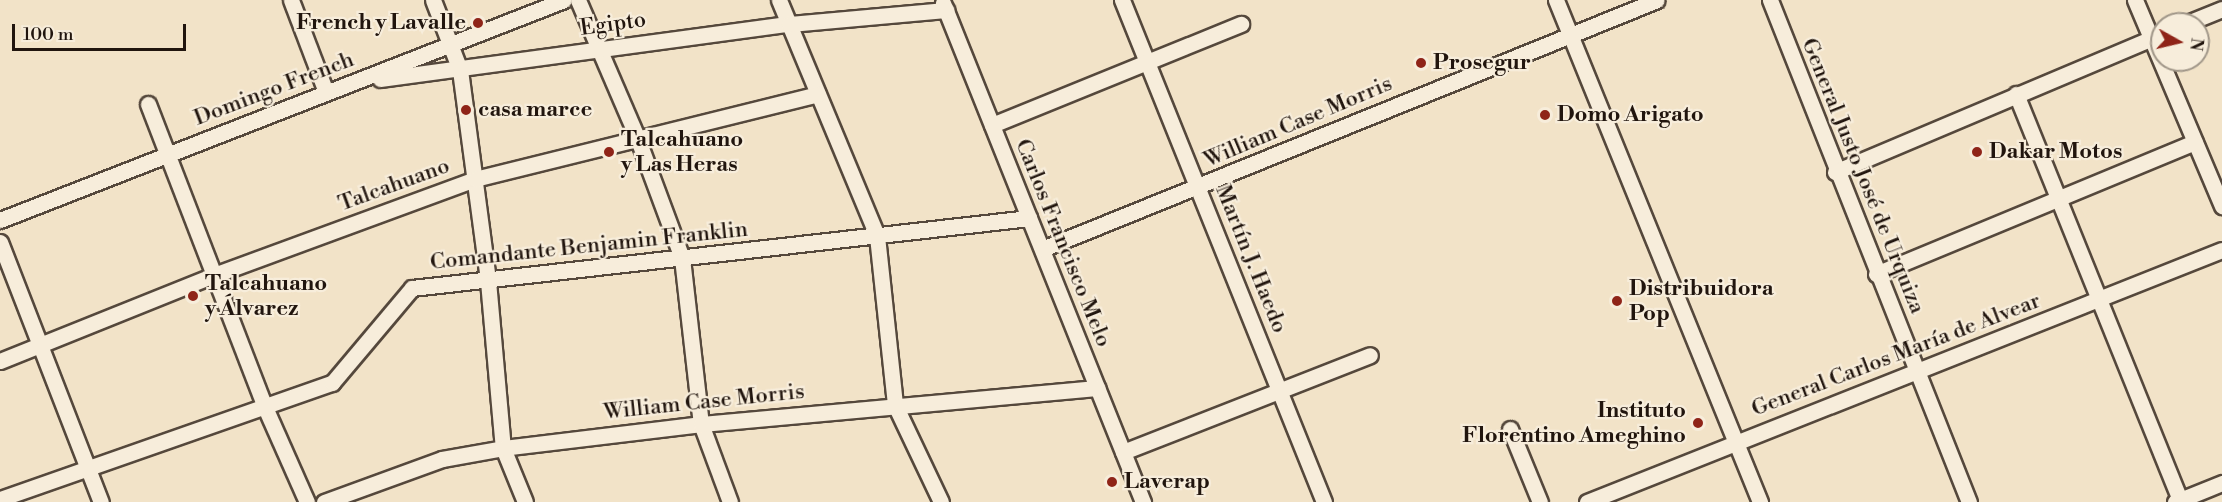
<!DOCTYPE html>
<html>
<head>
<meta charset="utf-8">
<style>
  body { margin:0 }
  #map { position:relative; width:2222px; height:502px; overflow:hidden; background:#f2e3c8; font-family:"Libre Bodoni",serif }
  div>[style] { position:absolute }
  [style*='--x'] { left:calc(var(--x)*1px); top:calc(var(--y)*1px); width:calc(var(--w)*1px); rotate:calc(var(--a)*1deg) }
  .roads { filter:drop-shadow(2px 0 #55483c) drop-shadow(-2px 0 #55483c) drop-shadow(0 2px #55483c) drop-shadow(0 -2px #55483c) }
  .minor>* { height:15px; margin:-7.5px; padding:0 7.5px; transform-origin:7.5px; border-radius:7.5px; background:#f7eddb }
  .dots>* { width:16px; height:16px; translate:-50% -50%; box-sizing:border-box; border:3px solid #f7eddb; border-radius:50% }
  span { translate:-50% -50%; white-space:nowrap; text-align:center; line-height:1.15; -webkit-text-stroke:4.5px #f7eddb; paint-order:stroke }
  .poi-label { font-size:22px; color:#21150e; font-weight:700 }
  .right { translate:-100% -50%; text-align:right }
  .left { translate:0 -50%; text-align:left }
  .street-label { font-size:22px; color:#21150e }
  .north { position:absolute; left:2150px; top:12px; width:60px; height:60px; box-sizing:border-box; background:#f7eddb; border:2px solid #a19789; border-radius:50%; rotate:98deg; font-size:16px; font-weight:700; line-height:24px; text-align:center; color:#21150e }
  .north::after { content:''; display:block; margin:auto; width:21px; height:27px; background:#8f2418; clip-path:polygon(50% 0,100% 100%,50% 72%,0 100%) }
  .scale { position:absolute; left:12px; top:24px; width:174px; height:27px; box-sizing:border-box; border:3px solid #21150e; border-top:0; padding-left:8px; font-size:18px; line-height:21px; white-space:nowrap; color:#21150e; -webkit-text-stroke:4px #f7eddb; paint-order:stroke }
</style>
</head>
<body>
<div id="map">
  <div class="roads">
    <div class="minor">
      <i style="--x:291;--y:0;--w:98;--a:69.2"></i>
      <i style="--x:433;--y:0;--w:75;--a:68.9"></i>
      <i style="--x:460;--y:70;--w:213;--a:82.4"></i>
      <i style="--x:488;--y:281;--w:168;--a:84.9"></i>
      <i style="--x:503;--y:448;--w:58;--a:67.8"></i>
      <i style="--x:578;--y:0;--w:149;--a:66.7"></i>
      <i style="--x:637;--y:137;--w:129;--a:69.6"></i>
      <i style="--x:682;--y:258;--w:167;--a:83.5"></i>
      <i style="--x:701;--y:424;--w:83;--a:69.6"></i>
      <i style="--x:779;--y:0;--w:256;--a:67.4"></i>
      <i style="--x:877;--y:236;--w:170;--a:83.9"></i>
      <i style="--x:895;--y:405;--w:107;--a:64.6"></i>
      <i style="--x:1122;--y:0;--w:541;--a:68.08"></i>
      <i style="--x:1556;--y:0;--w:542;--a:67.88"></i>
      <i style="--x:1770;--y:0;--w:540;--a:68.38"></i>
      <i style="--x:2135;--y:0;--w:224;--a:67.1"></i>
      <i style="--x:943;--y:3;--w:538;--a:68.16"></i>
      <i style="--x:2185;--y:24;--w:40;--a:-22"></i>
      <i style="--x:380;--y:79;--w:413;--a:-7.7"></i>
      <i style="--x:789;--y:24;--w:158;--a:-5.1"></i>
      <i style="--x:2016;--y:94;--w:440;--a:68"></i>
      <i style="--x:148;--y:104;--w:323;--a:68.9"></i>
      <i style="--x:264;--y:405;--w:106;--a:66.1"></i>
      <i style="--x:992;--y:125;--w:269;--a:-22.1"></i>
      <i style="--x:1835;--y:172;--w:355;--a:-22.9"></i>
      <i style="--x:0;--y:220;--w:605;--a:-21.31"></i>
      <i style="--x:0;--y:242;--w:279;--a:68.8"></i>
      <i style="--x:1042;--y:249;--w:663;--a:-22.04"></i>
      <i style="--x:1876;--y:274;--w:345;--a:-22.5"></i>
      <i style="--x:0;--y:361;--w:231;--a:-21.9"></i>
      <i style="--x:214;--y:275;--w:278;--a:-20.2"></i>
      <i style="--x:475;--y:179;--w:353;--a:-13.9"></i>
      <i style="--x:1510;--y:429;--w:79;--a:67.7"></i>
      <i style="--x:1123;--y:452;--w:265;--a:-21.4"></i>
      <i style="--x:0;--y:499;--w:352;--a:-19.3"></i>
      <i style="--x:332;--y:383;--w:124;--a:-49.9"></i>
      <i style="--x:412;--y:288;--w:621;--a:-6.47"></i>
      <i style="--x:324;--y:502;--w:126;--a:-20"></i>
      <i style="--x:442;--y:459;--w:62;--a:-10.2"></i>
      <i style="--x:503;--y:448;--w:199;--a:-6.9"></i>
      <i style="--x:701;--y:424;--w:398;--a:-5.2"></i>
      <i style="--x:1587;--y:502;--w:683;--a:-21.65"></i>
      <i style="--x:2175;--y:502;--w:51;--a:-22"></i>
    </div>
  </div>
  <div class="dots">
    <i style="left:478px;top:23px;background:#8f2418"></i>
    <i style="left:1421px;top:63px;background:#8f2418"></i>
    <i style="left:466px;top:110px;background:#8f2418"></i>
    <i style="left:1545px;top:115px;background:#8f2418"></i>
    <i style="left:609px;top:152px;background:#8f2418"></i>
    <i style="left:1977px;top:152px;background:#8f2418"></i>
    <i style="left:193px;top:296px;background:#8f2418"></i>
    <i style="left:1617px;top:301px;background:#8f2418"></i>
    <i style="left:1698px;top:423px;background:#8f2418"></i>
    <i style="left:1112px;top:482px;background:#8f2418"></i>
  </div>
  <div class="poi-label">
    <span class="right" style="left:466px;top:23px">French y Lavalle</span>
    <span class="left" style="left:1433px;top:63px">Prosegur</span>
    <span class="left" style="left:478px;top:110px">casa marce</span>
    <span class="left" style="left:1557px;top:115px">Domo Arigato</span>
    <span class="left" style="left:621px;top:152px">Talcahuano<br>y Las Heras</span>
    <span class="left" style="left:1989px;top:152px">Dakar Motos</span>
    <span class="left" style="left:205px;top:296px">Talcahuano<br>y Álvarez</span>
    <span class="left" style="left:1629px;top:301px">Distribuidora<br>Pop</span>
    <span class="right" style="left:1686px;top:423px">Instituto<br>Florentino Ameghino</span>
    <span class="left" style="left:1124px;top:482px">Laverap</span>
  </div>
  <div class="street-label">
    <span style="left:613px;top:24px;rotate:-8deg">Egipto</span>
    <span style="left:274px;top:89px;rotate:-21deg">Domingo French</span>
    <span style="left:1298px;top:122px;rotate:-23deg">William Case Morris</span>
    <span style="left:1863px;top:176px;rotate:68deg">General Justo José de Urquiza</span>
    <span style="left:394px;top:185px;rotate:-20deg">Talcahuano</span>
    <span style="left:1063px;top:243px;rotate:68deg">Carlos Francisco Melo</span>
    <span style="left:589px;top:246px;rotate:-6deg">Comandante Benjamin Franklin</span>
    <span style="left:1251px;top:259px;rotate:68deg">Martín J. Haedo</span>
    <span style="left:1896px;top:355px;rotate:-21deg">General Carlos María de Alvear</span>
    <span style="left:704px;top:402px;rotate:-6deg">William Case Morris</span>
  </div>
  <div class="north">N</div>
  <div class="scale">100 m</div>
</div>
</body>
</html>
